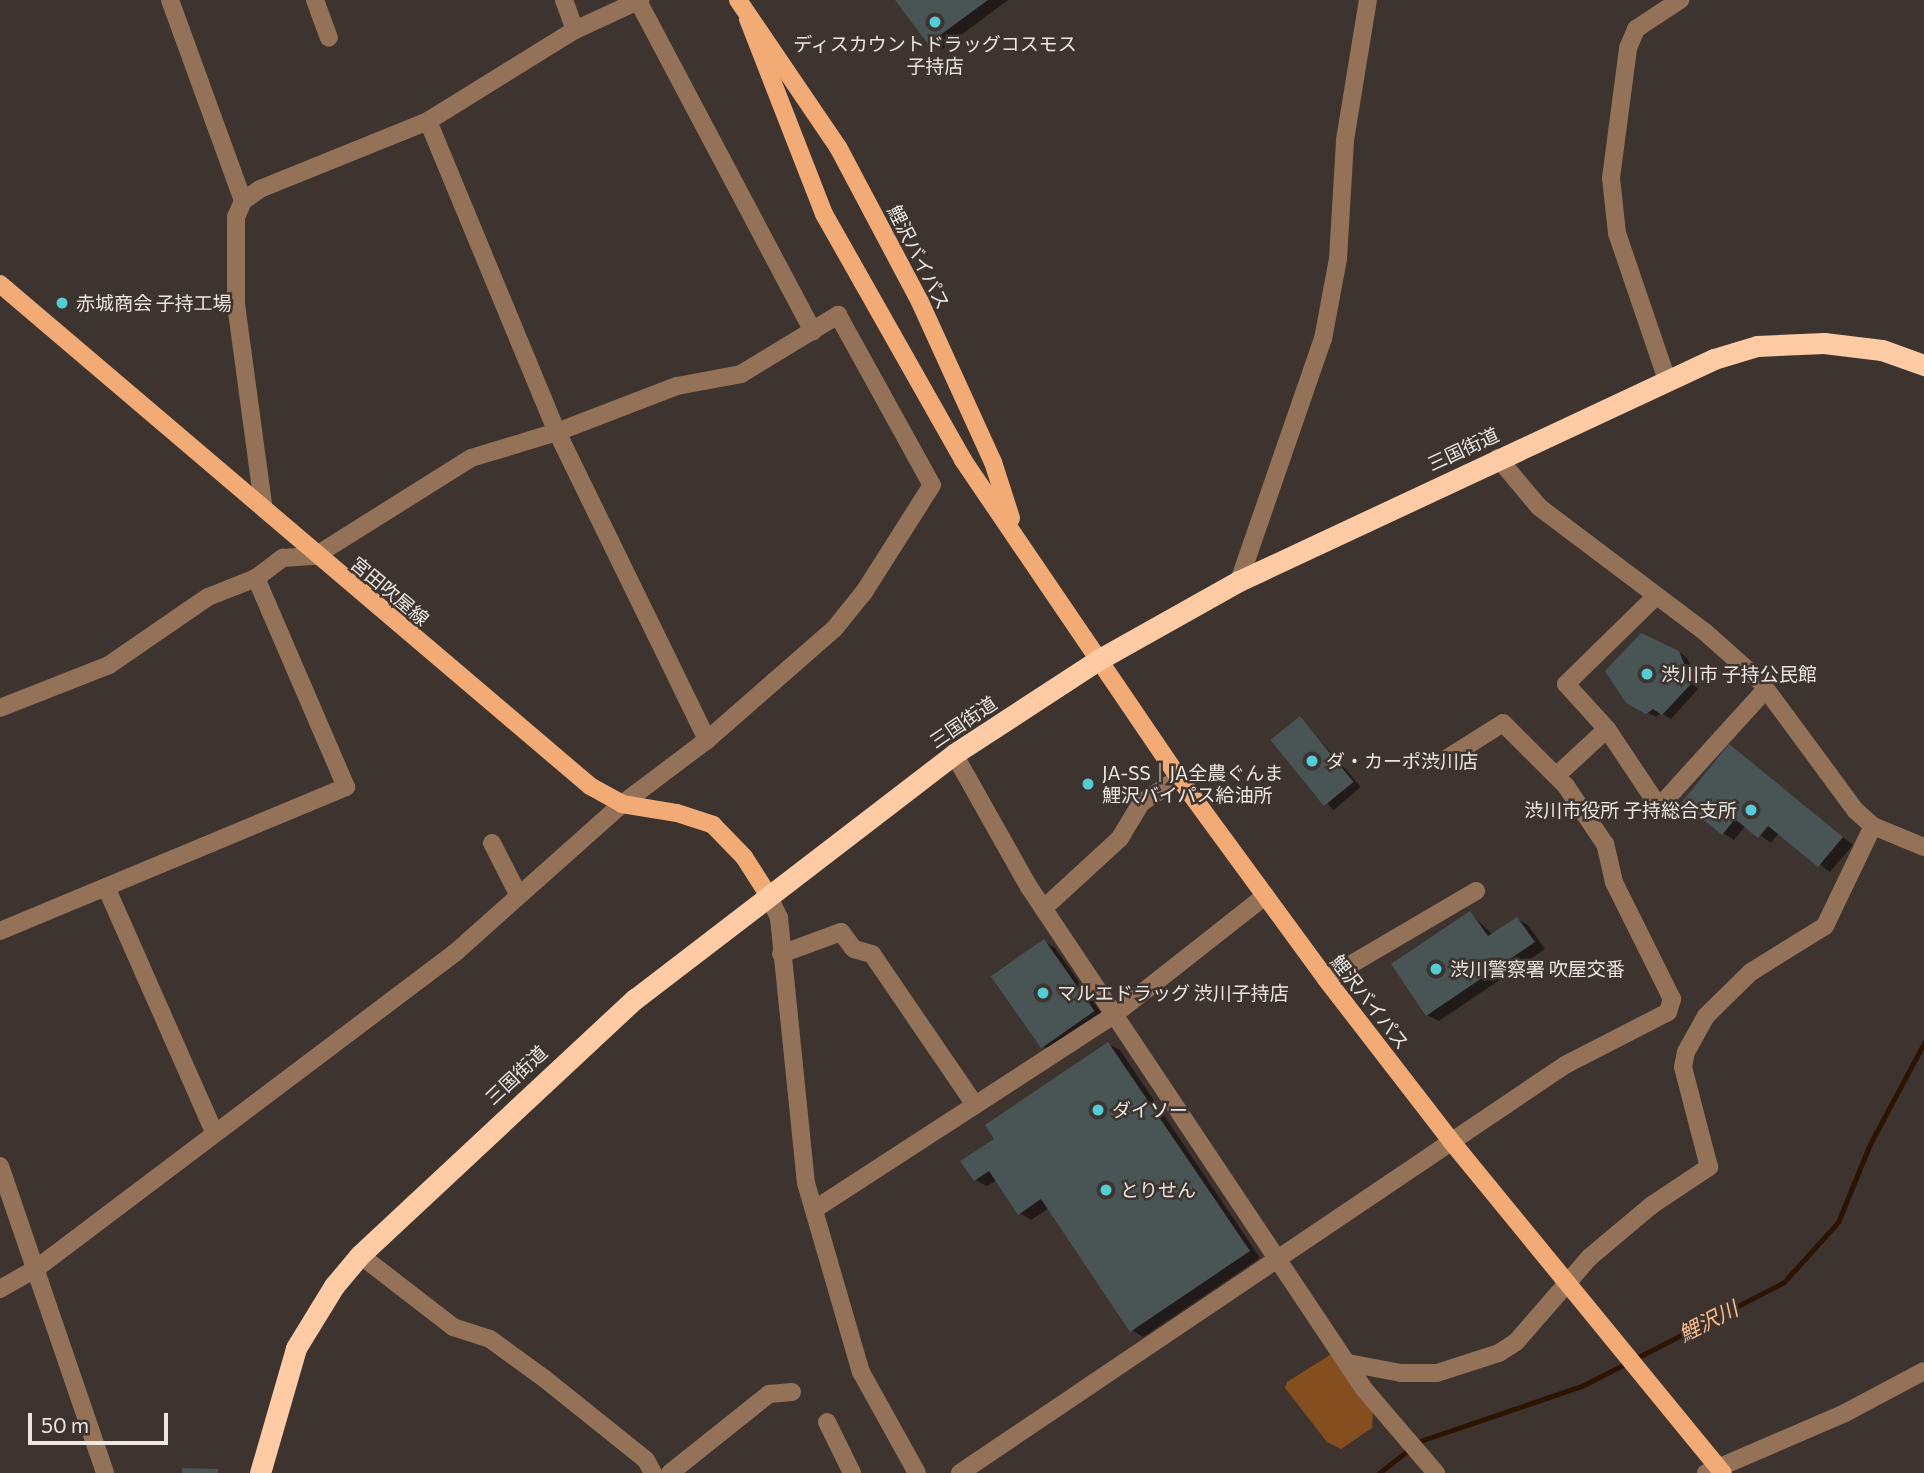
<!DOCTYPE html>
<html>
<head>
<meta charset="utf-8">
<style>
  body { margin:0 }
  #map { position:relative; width:1924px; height:1473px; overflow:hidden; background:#3d342f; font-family:Commissioner,"Noto Sans JP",sans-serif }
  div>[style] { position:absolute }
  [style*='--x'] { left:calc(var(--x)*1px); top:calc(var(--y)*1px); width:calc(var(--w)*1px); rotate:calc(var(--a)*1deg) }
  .green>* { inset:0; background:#854e1f }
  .shadow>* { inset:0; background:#0007; transform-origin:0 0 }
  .stream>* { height:5px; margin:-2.5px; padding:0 2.5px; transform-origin:2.5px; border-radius:2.5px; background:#2d1401 }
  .building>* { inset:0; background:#495555; transform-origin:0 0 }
  .minor>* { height:18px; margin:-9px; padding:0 9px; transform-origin:9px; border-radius:9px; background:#947258 }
  .major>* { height:18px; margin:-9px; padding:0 9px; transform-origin:9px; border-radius:9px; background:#f2ab74 }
  .highway>* { height:21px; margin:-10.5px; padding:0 10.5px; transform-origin:10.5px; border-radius:10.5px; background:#ffcba5 }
  .dots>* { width:19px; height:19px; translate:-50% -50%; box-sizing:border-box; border:4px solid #3d342f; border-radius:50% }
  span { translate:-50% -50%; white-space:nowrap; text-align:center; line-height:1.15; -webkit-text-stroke:5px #3d342f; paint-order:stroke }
  .poi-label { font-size:19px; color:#ebe6e2 }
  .left { translate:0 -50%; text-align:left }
  .right { translate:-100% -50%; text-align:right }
  .street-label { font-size:19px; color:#ebe6e2 }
  .water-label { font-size:21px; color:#fabb8c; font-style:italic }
  .scale { position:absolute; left:28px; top:1413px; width:140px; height:32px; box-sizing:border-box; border:4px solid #ebe6e2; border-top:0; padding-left:9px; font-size:21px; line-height:24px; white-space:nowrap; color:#ebe6e2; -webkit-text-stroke:5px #3d342f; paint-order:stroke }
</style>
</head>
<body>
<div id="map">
  <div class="green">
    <i style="clip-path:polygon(1333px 1353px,1373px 1412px,1372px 1428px,1341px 1449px,1327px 1442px,1285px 1388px,1287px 1382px)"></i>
  </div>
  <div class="shadow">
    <i style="clip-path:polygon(897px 0,1008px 0,941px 50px,929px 43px)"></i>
    <i style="clip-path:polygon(1679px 652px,1687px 658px,1695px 676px,1692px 683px,1698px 689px,1671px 719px,1661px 713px,1656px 717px,1627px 702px)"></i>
    <i style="left:1301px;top:718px;width:91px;height:36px;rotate:49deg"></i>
    <i style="clip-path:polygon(1730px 747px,1853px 845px,1830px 872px,1779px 833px,1771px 843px,1746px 825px,1734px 840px,1723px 833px)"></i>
    <i style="clip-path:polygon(1470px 913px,1493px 935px,1517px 919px,1528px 925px,1545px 949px,1439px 1021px,1427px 1015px)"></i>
    <i style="clip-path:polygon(1044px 941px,1055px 948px,1104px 1017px,1054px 1052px,1043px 1046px)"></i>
    <i style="clip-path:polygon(1108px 1044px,1120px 1050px,1260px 1258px,1143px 1337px,1132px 1330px,1049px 1208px,1031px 1220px,1020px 1213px,997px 1180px,987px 1186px,975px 1180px,996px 1139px)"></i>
  </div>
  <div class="stream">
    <i style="--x:1379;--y:1473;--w:52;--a:-38"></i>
    <i style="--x:1420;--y:1441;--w:171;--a:-18.8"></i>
    <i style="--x:1582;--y:1386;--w:227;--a:-27.2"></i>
    <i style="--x:1784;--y:1282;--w:81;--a:-48"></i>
    <i style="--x:1838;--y:1222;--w:84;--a:-67.7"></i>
    <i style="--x:1870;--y:1144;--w:115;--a:-61.9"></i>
  </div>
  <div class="building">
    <i style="clip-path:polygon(895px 0,988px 0,928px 44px)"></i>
    <i style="clip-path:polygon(1641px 633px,1679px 651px,1687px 671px,1684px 677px,1691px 684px,1662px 715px,1653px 709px,1646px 714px,1626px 703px,1605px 671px)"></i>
    <i style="left:1300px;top:716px;width:85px;height:38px;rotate:51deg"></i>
    <i style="clip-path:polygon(1729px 744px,1843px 837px,1818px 867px,1768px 826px,1758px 838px,1735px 819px,1722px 835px,1682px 802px)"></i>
    <i style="clip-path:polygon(1470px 911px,1488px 936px,1517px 917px,1535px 942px,1426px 1016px,1391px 964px)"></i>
    <i style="left:1044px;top:939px;width:88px;height:65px;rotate:55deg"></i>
    <i style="clip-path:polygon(1108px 1042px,1250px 1251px,1130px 1332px,1041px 1199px,1018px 1215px,989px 1171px,974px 1181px,960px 1161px,994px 1139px,985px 1125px)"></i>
    <i style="clip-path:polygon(182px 1468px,218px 1469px,218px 1473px,182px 1473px)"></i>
  </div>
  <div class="minor">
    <i style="--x:170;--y:0;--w:214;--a:70"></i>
    <i style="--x:315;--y:0;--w:40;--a:69.8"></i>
    <i style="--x:564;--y:0;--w:32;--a:70"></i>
    <i style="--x:638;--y:1;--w:374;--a:62.1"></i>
    <i style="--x:428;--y:121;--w:337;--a:67.5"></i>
    <i style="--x:557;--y:432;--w:343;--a:64"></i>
    <i style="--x:1667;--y:380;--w:155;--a:-108.8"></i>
    <i style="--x:1617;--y:233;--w:55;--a:-96.2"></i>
    <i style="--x:1611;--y:178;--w:131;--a:-82.5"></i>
    <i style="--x:1628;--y:48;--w:21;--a:-67"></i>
    <i style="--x:1636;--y:29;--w:53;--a:-33.4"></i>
    <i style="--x:1498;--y:458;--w:64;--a:50.1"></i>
    <i style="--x:1539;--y:507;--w:208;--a:37"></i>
    <i style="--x:1705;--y:632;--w:74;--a:41.7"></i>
    <i style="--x:1760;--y:681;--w:160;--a:53.6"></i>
    <i style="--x:1855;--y:810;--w:24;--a:42"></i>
    <i style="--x:1873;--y:826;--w:55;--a:22.4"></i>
    <i style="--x:263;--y:504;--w:202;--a:-97.7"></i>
    <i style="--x:236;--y:304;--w:87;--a:-90"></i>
    <i style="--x:236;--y:217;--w:17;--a:-66"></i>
    <i style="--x:243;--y:201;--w:21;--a:-35"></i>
    <i style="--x:260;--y:189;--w:181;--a:-22"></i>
    <i style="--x:428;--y:121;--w:173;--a:-31.8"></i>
    <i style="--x:575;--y:30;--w:72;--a:-24.8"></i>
    <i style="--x:1239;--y:581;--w:256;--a:-70.9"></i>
    <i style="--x:1323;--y:339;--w:81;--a:-79.4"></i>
    <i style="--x:1338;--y:259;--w:119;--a:-86.6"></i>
    <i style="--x:1345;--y:140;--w:142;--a:-80.7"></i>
    <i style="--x:1656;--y:596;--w:126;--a:135.6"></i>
    <i style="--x:1566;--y:684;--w:61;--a:47.7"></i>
    <i style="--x:1607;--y:729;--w:94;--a:56.3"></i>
    <i style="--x:1659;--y:807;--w:159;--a:-47.8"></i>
    <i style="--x:0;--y:708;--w:117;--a:-21.5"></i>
    <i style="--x:109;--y:665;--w:120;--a:-34.5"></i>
    <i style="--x:208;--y:597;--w:52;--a:-21.6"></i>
    <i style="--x:256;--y:578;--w:34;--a:-37"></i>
    <i style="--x:283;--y:558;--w:32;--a:-4"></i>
    <i style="--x:315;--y:556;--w:184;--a:-32.1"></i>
    <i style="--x:471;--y:458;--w:90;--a:-16.8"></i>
    <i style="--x:557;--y:432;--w:129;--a:-21"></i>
    <i style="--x:677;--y:386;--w:65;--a:-10.6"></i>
    <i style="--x:741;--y:374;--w:114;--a:-31.3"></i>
    <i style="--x:838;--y:315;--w:194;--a:61.1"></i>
    <i style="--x:932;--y:485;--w:127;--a:122.4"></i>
    <i style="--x:864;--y:592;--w:48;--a:129"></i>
    <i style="--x:834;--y:629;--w:169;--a:138.8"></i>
    <i style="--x:707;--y:740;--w:106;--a:143"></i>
    <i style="--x:622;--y:804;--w:222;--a:138.3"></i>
    <i style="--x:456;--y:952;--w:525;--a:142.98"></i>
    <i style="--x:37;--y:1268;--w:43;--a:150.4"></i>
    <i style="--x:954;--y:754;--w:153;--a:60.6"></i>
    <i style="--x:1029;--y:887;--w:604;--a:56.28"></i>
    <i style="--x:1364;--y:1389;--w:111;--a:49.4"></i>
    <i style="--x:1556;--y:776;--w:69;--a:-42.7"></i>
    <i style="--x:492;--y:843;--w:59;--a:63"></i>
    <i style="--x:106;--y:887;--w:268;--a:66.2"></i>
    <i style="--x:767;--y:893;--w:28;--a:64"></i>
    <i style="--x:779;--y:918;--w:266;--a:84.2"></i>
    <i style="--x:806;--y:1183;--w:197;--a:73.8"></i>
    <i style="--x:861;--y:1372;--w:115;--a:61"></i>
    <i style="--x:1044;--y:908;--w:103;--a:-42.6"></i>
    <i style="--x:1120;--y:838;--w:41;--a:-59"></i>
    <i style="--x:1141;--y:803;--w:45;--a:-33.3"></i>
    <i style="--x:0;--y:931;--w:375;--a:-22.6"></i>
    <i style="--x:346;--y:787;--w:228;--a:-113.3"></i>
    <i style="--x:781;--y:954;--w:64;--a:-20.1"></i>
    <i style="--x:841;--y:932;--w:21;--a:53"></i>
    <i style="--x:854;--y:949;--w:19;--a:16"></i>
    <i style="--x:872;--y:954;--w:183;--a:55.7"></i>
    <i style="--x:1326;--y:979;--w:174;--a:-30.4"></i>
    <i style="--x:0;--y:1166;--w:324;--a:71.1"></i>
    <i style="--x:815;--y:1209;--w:358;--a:-33"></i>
    <i style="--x:1115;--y:1014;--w:191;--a:-38.2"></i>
    <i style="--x:360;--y:1255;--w:118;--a:37.7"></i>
    <i style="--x:453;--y:1327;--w:39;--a:18"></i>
    <i style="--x:490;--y:1339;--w:68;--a:36"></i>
    <i style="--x:545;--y:1379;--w:129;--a:38.7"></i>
    <i style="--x:646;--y:1460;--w:15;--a:62"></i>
    <i style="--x:1348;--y:1363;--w:54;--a:10.7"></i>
    <i style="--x:1401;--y:1373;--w:36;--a:0"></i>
    <i style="--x:1437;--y:1373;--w:65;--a:-17.9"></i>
    <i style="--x:1499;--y:1353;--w:20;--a:-33"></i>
    <i style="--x:1516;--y:1342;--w:113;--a:-49"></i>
    <i style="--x:1590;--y:1257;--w:81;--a:-40"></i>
    <i style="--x:1652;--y:1205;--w:69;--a:-33.7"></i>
    <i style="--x:1709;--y:1167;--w:103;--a:-104.6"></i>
    <i style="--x:1683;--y:1067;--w:15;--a:-79"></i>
    <i style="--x:1686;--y:1052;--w:41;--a:-60.9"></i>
    <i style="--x:1706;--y:1016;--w:63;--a:-44.4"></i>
    <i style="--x:1751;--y:972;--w:87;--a:-31.9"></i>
    <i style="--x:1825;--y:926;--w:111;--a:-64.4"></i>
    <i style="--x:827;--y:1422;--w:57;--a:63.9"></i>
    <i style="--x:670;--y:1473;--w:127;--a:-38.6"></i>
    <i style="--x:769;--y:1394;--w:23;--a:-5"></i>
    <i style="--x:960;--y:1473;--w:730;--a:-33.99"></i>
    <i style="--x:1565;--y:1065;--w:116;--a:-27.2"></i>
    <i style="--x:1668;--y:1012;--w:14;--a:-73"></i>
    <i style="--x:1672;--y:999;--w:131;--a:-116.4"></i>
    <i style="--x:1614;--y:882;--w:39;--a:-103"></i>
    <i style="--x:1605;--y:844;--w:70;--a:-123.9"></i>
    <i style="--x:1566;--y:786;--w:89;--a:-135"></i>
    <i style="--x:1503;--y:723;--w:71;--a:147.7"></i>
    <i style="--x:1706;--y:1473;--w:151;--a:-23.3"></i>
    <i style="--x:1845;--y:1413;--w:89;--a:-28"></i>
  </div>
  <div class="major">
    <i style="--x:738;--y:0;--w:178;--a:55.8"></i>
    <i style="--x:838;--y:147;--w:175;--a:62.1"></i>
    <i style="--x:920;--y:302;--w:176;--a:65.5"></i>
    <i style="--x:993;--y:462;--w:59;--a:72.2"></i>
    <i style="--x:748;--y:19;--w:209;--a:68.7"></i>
    <i style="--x:824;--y:214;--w:283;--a:60.5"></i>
    <i style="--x:963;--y:460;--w:384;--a:55.8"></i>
    <i style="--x:1179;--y:778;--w:249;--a:53.8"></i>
    <i style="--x:1326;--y:979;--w:205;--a:52.3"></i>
    <i style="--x:1451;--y:1141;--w:429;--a:50.7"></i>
    <i style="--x:0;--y:284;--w:775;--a:40.39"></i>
    <i style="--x:590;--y:786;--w:37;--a:29"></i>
    <i style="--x:622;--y:804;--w:56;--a:9.3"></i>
    <i style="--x:677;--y:813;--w:38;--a:18"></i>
    <i style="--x:713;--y:825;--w:45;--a:45.9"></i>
    <i style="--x:744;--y:857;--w:43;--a:57.4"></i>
  </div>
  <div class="highway">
    <i style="--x:260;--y:1473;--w:130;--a:-73.9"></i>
    <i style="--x:296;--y:1348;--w:73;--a:-58.5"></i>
    <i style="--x:334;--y:1286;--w:40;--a:-50"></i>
    <i style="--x:360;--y:1255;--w:376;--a:-43"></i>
    <i style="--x:635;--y:999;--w:402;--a:-37.5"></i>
    <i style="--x:954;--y:754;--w:172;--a:-33.1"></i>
    <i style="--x:1098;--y:660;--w:162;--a:-29.3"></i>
    <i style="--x:1239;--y:581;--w:524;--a:-25.05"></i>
    <i style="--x:1714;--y:359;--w:45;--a:-16.8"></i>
    <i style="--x:1757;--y:346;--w:67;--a:-2.6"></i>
    <i style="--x:1824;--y:343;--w:58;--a:6.9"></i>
    <i style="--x:1882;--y:350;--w:45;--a:19.7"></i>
  </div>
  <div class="dots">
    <i style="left:935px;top:22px;background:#52ccd5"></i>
    <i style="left:62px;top:303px;background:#52ccd5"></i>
    <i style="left:1647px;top:674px;background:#52ccd5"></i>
    <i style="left:1312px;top:761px;background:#52ccd5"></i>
    <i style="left:1088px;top:784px;background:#52ccd5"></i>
    <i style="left:1751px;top:810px;background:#52ccd5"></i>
    <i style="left:1436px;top:969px;background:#52ccd5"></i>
    <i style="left:1043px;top:993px;background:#52ccd5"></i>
    <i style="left:1098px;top:1110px;background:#52ccd5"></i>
    <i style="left:1106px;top:1190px;background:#52ccd5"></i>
  </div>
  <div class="poi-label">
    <span style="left:935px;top:55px">ディスカウントドラッグコスモス<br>子持店</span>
    <span class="left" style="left:76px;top:303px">赤城商会 子持工場</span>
    <span class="left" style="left:1661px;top:674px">渋川市 子持公民館</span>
    <span class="left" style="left:1326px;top:761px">ダ・カーポ渋川店</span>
    <span class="left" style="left:1102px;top:784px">JA-SS｜JA全農ぐんま<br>鯉沢バイパス給油所</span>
    <span class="right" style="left:1737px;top:810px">渋川市役所 子持総合支所</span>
    <span class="left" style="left:1450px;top:969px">渋川警察署 吹屋交番</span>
    <span class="left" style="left:1057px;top:993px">マルエドラッグ 渋川子持店</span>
    <span class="left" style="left:1112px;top:1110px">ダイソー</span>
    <span class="left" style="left:1120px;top:1190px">とりせん</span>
  </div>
  <div class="street-label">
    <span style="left:919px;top:257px;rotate:63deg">鯉沢バイパス</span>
    <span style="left:1463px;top:449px;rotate:-25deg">三国街道</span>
    <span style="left:390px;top:591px;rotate:40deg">宮田吹屋線</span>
    <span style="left:963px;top:722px;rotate:-34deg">三国街道</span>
    <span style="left:1370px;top:1002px;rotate:52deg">鯉沢バイパス</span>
    <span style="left:516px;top:1075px;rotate:-43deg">三国街道</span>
  </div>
  <div class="water-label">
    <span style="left:1708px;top:1321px;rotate:-27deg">鯉沢川</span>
  </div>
  <div class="scale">50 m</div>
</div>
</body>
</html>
